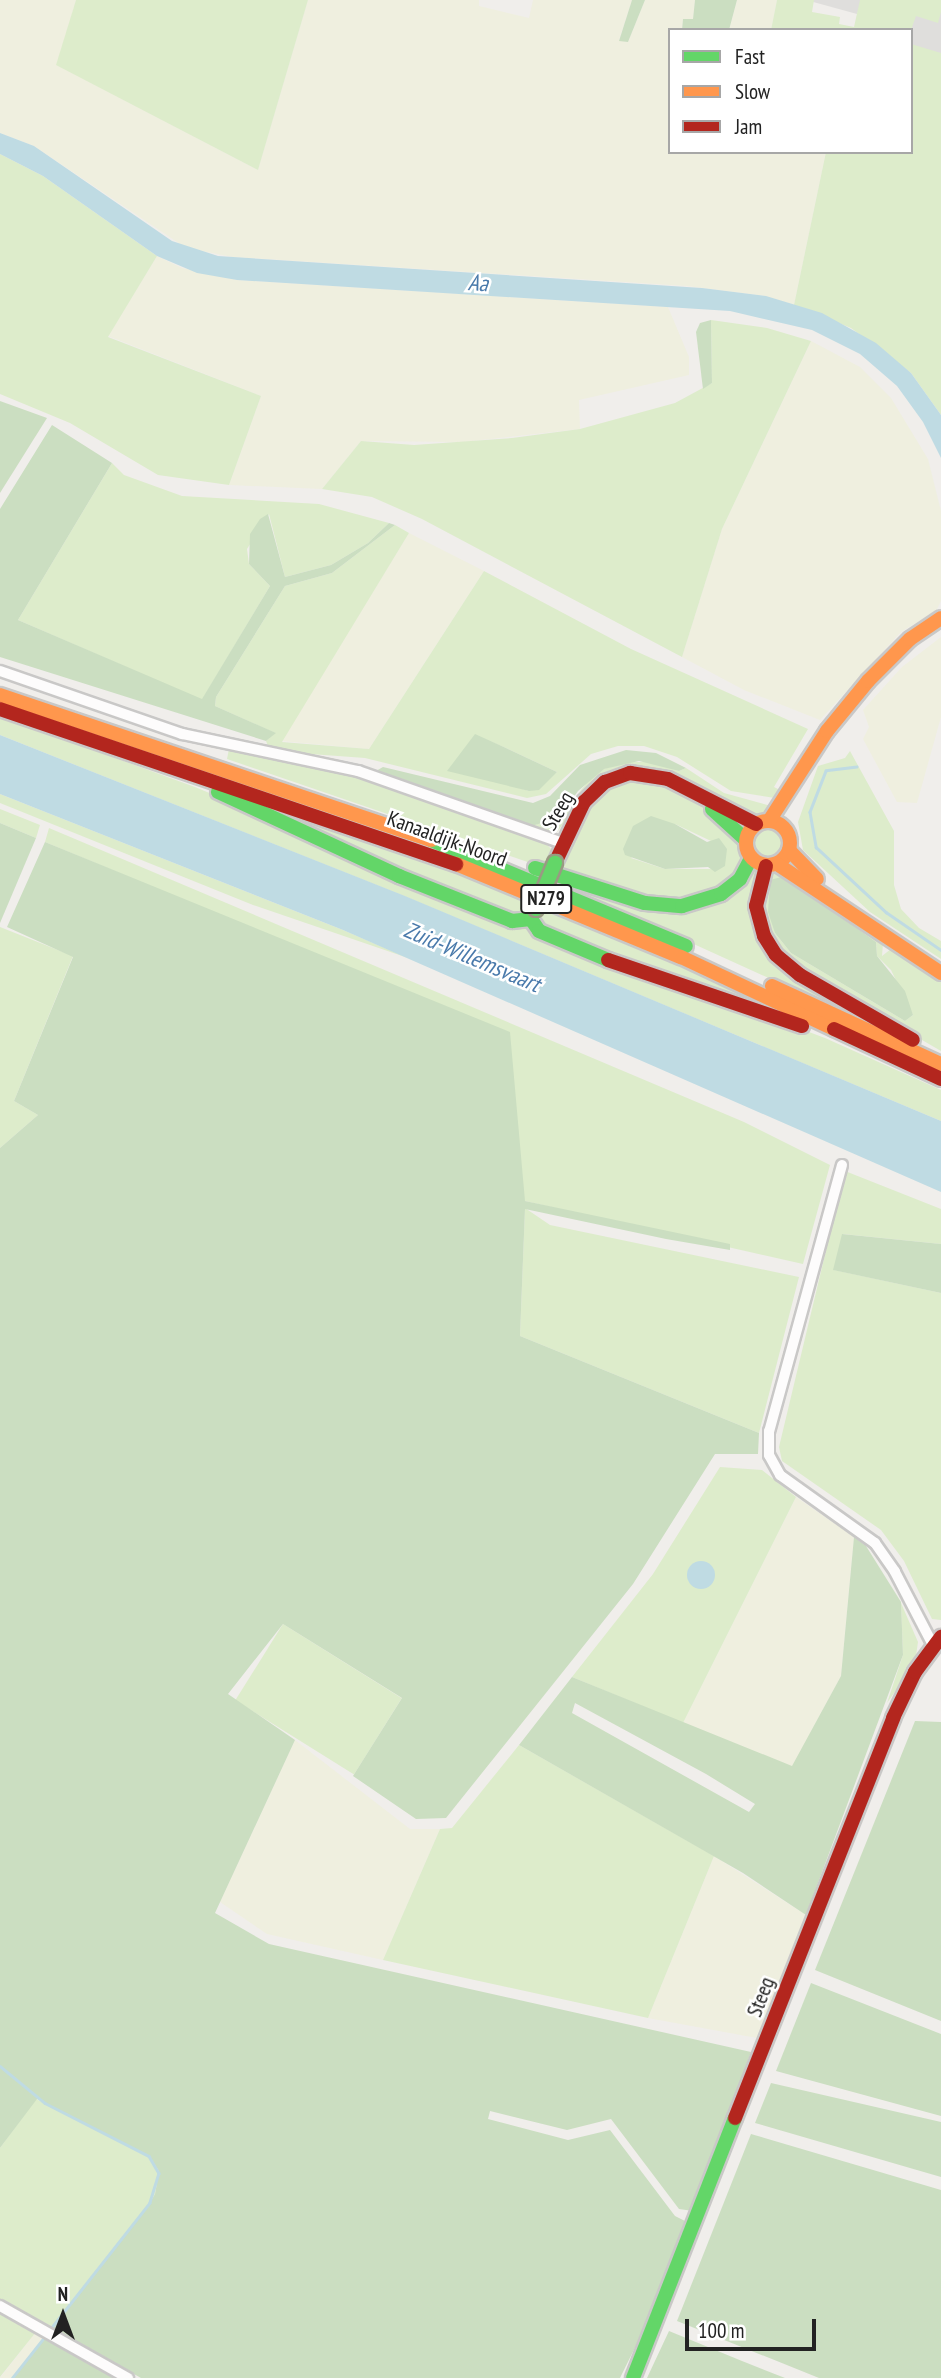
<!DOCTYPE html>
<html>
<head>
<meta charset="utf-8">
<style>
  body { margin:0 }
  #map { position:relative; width:941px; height:2378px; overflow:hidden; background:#f0eeeb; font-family:"PT Sans Narrow",sans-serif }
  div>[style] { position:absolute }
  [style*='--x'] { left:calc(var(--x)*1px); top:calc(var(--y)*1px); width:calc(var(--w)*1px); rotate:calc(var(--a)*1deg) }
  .residential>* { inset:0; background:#dfdedc }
  .farmland>* { inset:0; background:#efefdf }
  .grass>* { inset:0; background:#ddeccb; transform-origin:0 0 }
  .round { border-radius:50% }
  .forest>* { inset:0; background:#cbdec1 }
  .water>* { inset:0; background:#bfdbe3 }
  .stream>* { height:2.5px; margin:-1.25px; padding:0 1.25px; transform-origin:1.25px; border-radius:1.25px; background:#bfdbe3 }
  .roads { filter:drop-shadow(2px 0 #c9c8c7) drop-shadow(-2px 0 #c9c8c7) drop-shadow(0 2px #c9c8c7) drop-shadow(0 -2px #c9c8c7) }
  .street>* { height:10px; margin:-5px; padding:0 5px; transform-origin:5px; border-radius:5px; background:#fdfcfc }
  .fast>* { height:14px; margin:-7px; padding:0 7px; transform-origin:7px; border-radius:7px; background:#63d668 }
  .slow>* { height:14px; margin:-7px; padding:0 7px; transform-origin:7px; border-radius:7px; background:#ff974d }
  .slow>.ring { margin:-7px; padding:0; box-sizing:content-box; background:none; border:14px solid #ff974d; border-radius:50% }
  .jam>* { height:14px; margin:-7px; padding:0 7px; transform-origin:7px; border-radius:7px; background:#b3261e }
  .bridges { filter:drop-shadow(2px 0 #999a82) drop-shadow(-2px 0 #999a82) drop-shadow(0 2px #999a82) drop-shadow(0 -2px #999a82) }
  .fast-bridge>* { height:14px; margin:-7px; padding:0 7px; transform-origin:7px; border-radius:7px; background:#63d668 }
  span { translate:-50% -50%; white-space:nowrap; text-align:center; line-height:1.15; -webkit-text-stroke:5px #fff; paint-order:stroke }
  .shield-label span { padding:2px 5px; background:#fff; border:2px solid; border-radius:5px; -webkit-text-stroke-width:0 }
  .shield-label { font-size:19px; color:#222; font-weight:700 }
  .street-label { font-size:21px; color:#222 }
  .water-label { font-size:23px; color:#4a7aab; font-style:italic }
  .legend { position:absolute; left:668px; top:28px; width:245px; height:126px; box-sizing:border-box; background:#fff; border:2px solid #a7a7a7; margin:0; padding:9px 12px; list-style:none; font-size:21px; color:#222 }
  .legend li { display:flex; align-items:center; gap:14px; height:35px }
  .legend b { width:35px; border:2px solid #a7a7a7 }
  .north { position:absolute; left:28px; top:2280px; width:70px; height:70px; -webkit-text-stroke:5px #fff; paint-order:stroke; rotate:0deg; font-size:19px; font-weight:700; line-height:28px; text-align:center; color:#222 }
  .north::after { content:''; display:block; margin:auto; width:24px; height:32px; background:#222; clip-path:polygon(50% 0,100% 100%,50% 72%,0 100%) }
  .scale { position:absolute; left:685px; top:2319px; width:131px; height:32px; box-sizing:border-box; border:4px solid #222; border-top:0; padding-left:9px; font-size:21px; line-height:24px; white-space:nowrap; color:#222; -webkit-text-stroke:5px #fff; paint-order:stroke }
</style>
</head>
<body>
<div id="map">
  <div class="residential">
    <i style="clip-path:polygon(806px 0,862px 0,857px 14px)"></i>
    <i style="clip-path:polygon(921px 0,941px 0,941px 54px,911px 46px,908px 30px)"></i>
  </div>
  <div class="farmland">
    <i style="clip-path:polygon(0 0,76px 0,57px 65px,258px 170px,308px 0,479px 0,479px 6px,529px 18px,533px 0,632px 0,619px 40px,628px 42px,645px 0,695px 0,693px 20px,683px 19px,682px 30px,670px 30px,670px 152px,826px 152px,794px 305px,765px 296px,687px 286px,233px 257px,186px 248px,34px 146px,0 133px)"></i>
    <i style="clip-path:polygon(737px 0,777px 0,771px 30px,729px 30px)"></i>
    <i style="clip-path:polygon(157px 256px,182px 268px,237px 280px,668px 307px,689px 357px,689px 375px,579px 400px,580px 429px,463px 442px,361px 441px,322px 489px,229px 485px,261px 396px,108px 336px)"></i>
    <i style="clip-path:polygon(811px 341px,860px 367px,891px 398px,928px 459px,941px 511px,941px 601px,936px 611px,901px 632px,820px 720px,744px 690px,682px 657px,722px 529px)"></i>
    <i style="clip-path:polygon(409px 533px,484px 571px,369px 749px,281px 741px)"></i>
    <i style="clip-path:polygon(941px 637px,941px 717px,917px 803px,897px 802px,863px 739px,869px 727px,863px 710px,902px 667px)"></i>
    <i style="clip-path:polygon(796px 1497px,854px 1537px,841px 1676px,792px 1767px,683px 1723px)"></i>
    <i style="clip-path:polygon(295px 1740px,410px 1829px,440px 1829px,383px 1960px,267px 1934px,220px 1902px)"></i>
    <i style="clip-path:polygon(714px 1856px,806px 1915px,757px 2038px,648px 2018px)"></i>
    <i style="clip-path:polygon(36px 2332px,45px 2337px,13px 2378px,0 2378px)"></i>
  </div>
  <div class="grass">
    <i style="clip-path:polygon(76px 0,308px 0,258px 170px,56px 65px)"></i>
    <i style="clip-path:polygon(777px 0,814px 0,812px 12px,840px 17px,839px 24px,854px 27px,860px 0,941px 0,941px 12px,938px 23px,916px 16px,911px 30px,771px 30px)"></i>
    <i style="clip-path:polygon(911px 44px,941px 53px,941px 415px,911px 373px,851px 328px,794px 305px,826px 152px,911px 152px)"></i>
    <i style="clip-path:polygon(0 154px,43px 176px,157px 256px,108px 337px,261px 396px,229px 485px,158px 475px,70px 423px,0 394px)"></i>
    <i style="clip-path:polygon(711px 320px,767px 328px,811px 341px,722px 529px,682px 657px,422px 519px,372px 497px,322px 489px,361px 441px,414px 445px,512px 438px,580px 429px,675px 403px,712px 383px)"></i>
    <i style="clip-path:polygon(112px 463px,124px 475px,182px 496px,319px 504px,389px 523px,368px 543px,331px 565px,285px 577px,269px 514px,247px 549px,249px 564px,270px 586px,202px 700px,18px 620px)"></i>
    <i style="clip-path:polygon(evenodd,395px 525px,409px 533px,282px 742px,369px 749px,484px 571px,631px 649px,808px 729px,774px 787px,780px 790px,775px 798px,731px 791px,677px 757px,644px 746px,618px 746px,591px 754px,546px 794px,527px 798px,365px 758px,270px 751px,266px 741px,275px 733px,215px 706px,216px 697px,285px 586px,332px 573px,395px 525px,475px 735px,506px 748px,557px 772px,529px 791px,516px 787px,475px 735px)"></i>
    <i style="clip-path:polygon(0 716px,195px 787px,527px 926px,825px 1038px,941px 1090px,941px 1121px,404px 896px,0 735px)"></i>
    <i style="clip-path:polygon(229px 749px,337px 768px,544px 841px,552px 850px,545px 868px,227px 759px)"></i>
    <i style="clip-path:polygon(850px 751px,894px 831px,894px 885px,901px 909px,919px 928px,941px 941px,941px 959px,870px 912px,803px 850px,798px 822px,818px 766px,845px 758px)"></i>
    <i style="clip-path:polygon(629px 762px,652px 762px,679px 771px,686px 768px,724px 793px,771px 806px,769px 816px,757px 818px,671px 773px,635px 766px,615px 771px,594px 783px,557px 832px,527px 827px,559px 818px,589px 780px,603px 769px)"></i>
    <i style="clip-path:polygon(evenodd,628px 780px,659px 781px,693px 798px,732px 828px,741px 839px,744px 859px,733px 881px,681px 903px,558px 872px,589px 805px,611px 786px,628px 780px,675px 824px,711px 841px,713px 869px,665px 869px,631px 858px,675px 824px)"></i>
    <i style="clip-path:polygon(0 794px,343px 930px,408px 958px,253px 905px,0 803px)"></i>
    <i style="clip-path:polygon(264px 802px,531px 899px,522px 917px,400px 874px)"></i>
    <i style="clip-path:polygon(0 809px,40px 825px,36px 838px,0 823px)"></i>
    <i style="clip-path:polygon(49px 828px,744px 1122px,830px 1165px,803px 1264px,525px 1201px,208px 910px,45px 842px)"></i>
    <i class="round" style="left:754px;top:829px;width:28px;height:28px"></i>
    <i style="clip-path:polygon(753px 865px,759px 868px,765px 944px,905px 1040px,542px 875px,681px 910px)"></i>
    <i style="clip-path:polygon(evenodd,774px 870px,835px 905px,883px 943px,882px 956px,891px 949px,941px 978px,941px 1051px,791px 964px,763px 924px,766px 874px,774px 870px,768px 886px,798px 886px,876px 942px,877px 956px,891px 970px,913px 1015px,905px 1021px,791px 953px,775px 933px,768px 886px)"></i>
    <i style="clip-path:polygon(545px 904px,808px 1023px,566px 940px,538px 920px)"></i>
    <i style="clip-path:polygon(0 927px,73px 956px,14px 1101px,38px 1115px,0 1148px)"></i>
    <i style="clip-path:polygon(845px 1171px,941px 1209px,941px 1244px,843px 1234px,834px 1270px,941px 1293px,941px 1620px,932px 1619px,904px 1561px,881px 1530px,782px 1461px,779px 1447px)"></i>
    <i style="clip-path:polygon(525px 1208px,550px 1225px,799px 1277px,759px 1433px,520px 1336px)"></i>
    <i style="clip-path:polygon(720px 1467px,762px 1470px,796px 1497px,683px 1723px,572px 1677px,653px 1574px)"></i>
    <i style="clip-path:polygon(901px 1603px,918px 1642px,915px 1663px,887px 1703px,903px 1655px)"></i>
    <i style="left:283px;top:1624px;width:140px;height:90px;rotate:32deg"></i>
    <i style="clip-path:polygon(519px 1745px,714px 1856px,648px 2018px,383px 1960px,440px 1829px,452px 1828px)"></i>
    <i style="clip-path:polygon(36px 2099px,149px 2156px,159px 2171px,155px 2194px,147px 2208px,53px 2328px,0 2299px,0 2148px)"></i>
    <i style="clip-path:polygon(0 2314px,36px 2332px,0 2377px)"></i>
  </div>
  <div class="forest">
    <i style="clip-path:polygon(632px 0,645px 0,628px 42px,619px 41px)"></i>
    <i style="clip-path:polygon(695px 0,737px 0,729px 30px,682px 30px,683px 19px,693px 19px)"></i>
    <i style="clip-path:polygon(711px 320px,712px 383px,703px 389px,696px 332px,700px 323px)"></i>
    <i style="clip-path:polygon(0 401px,47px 418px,0 493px)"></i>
    <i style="clip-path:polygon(52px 425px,112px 463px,18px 620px,202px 699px,270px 586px,249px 564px,250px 534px,260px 519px,268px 514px,285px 577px,331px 565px,368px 543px,389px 523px,395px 525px,332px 573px,285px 586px,216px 697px,215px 706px,276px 733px,266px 741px,0 657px,0 509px)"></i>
    <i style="clip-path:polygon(475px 734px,506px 748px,557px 772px,539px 790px,529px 791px,447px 771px)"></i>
    <i style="clip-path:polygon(626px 750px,656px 753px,686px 768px,679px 771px,639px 761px,604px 769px,578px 791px,559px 818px,528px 827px,376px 771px,383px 767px,533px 803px,550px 796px,580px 765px)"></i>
    <i style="clip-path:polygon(651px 816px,675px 824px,707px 842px,719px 838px,727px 849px,725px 866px,715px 872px,708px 867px,665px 869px,625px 855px,623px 849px,633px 826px)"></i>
    <i style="clip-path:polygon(0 823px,36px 838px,0 923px)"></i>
    <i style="clip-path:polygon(45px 842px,510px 1032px,525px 1201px,730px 1244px,730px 1250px,666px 1239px,525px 1209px,520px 1336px,759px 1433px,758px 1454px,715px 1454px,633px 1584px,446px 1818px,416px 1819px,353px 1776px,402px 1698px,283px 1624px,228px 1694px,295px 1740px,215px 1913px,269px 1944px,751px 2052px,693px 2211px,679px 2209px,611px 2119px,567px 2130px,490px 2111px,488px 2119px,568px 2140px,610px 2130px,675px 2216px,689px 2223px,657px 2303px,620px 2378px,141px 2378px,53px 2328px,147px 2208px,155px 2194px,159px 2171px,149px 2156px,37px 2099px,0 2148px,0 1148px,38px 1115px,14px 1101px,73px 957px,7px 927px)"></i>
    <i style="clip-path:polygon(785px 876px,876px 942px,877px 956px,905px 991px,913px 1015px,905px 1021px,791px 953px,775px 933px,768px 912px,770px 880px)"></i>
    <i style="clip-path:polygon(842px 1234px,941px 1244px,941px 1293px,833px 1270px)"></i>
    <i style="clip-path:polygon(evenodd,854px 1537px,866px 1546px,901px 1602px,903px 1655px,806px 1915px,743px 1873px,519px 1745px,572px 1677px,792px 1766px,841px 1676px,854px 1537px,575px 1703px,706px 1774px,755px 1804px,749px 1812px,572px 1713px,575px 1703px)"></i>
    <i style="clip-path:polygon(915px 1721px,941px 1722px,941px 2021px,815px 1970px)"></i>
    <i style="clip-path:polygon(811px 1983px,941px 2034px,941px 2116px,776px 2071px)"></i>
    <i style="clip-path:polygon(771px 2083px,941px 2122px,941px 2177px,755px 2123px)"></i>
    <i style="clip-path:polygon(751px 2134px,941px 2190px,941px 2378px,819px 2378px,677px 2321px)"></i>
    <i style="clip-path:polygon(669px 2331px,742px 2361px,785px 2378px,647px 2378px)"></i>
    <i style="clip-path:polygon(45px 2337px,76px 2355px,117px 2378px,13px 2378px)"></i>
  </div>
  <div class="water">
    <i style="clip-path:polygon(0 133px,34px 146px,172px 241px,218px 256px,702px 288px,766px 296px,822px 313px,876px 343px,911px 373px,941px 415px,941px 458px,923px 422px,897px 386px,860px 354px,812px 330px,730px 311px,237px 280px,197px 273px,157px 256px,43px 176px,0 154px)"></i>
    <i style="clip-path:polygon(0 735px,405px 896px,941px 1121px,941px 1192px,343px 930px,0 794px)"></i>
    <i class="round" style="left:687px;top:1561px;width:28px;height:28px"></i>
  </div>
  <div class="stream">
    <i style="--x:857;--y:767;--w:31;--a:173"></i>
    <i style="--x:826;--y:771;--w:44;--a:111.3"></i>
    <i style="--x:810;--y:812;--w:36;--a:80"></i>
    <i style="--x:816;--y:847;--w:96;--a:42.9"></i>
    <i style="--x:886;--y:912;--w:67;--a:34.6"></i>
    <i style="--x:0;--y:2066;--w:58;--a:39.4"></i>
    <i style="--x:45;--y:2103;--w:117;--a:27"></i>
    <i style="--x:149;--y:2156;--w:20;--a:60"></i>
    <i style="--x:159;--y:2173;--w:31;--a:107"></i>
    <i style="--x:150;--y:2203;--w:160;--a:128.2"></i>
    <i style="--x:12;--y:2378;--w:55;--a:-51.7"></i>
  </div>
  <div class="roads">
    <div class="street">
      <i style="--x:0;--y:671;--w:193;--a:19.1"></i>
      <i style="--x:182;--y:734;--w:180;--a:11.9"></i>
      <i style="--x:358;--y:771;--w:217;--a:19.4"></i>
      <i style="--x:842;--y:1165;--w:276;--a:105.3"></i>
      <i style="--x:769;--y:1431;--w:24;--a:90"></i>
      <i style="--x:769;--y:1455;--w:23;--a:61"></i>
      <i style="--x:780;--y:1475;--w:117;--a:35.6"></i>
      <i style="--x:875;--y:1543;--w:35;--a:55"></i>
      <i style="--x:895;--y:1572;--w:82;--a:62.5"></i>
      <i style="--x:0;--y:2306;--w:147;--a:29.4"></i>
    </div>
    <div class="fast">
      <i style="--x:218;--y:792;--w:200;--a:24.9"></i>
      <i style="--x:399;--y:876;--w:122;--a:21.7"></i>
      <i style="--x:512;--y:921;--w:19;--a:-6"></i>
      <i style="--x:531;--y:919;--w:14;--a:56"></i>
      <i style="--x:539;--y:931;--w:75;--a:22.8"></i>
      <i style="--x:712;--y:809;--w:46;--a:42.4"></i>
      <i style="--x:431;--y:840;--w:276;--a:22.6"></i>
      <i style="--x:535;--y:868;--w:115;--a:17.7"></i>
      <i style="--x:645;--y:903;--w:37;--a:5"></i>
      <i style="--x:682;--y:906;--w:41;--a:-17.1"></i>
      <i style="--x:721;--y:894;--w:24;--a:-38"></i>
      <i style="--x:740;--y:879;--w:24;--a:-62"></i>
      <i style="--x:633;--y:2378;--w:279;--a:-68.6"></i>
    </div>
    <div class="slow">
      <i style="--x:0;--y:695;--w:455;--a:18.6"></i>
      <i class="ring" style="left:746px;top:821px;width:30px;height:30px"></i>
      <i style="--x:769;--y:821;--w:107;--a:-57.2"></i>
      <i style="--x:827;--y:731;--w:65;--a:-50.6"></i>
      <i style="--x:868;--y:681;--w:59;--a:-45"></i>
      <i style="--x:910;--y:639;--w:37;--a:-34"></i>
      <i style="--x:789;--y:850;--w:40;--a:46"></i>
      <i style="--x:456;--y:864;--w:243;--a:22.5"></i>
      <i style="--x:681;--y:957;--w:169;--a:25.2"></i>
      <i style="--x:777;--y:864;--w:197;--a:33.6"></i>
      <i style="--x:772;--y:986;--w:186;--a:24.8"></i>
    </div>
    <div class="jam">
      <i style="--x:0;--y:709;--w:482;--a:18.8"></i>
      <i style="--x:555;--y:863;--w:68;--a:-64.6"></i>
      <i style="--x:584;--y:802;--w:29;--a:-44"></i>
      <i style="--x:605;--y:782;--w:27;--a:-20"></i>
      <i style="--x:630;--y:773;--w:38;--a:9"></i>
      <i style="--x:668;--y:779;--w:99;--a:27.1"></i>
      <i style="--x:766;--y:866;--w:41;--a:104"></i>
      <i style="--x:756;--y:906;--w:31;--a:75"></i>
      <i style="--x:764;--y:936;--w:22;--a:58"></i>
      <i style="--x:776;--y:955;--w:31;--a:40"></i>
      <i style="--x:800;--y:975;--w:130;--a:29.9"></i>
      <i style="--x:608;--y:960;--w:205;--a:18.8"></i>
      <i style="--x:834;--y:1029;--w:118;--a:25"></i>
      <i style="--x:735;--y:2118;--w:430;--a:-68.4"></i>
      <i style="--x:893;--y:1718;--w:51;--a:-64.4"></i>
      <i style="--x:915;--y:1672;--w:44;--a:-53.4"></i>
    </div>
  </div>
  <div class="bridges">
    <div class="fast-bridge">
      <i style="--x:536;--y:909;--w:50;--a:-67.6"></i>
    </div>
  </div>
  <div class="shield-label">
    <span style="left:546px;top:899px">N279</span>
  </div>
  <div class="street-label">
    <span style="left:558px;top:811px;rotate:-60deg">Steeg</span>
    <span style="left:447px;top:839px;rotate:20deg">Kanaaldijk-Noord</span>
    <span style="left:761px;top:1997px;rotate:-69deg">Steeg</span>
  </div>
  <div class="water-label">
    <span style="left:478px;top:283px;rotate:4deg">Aa</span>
    <span style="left:472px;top:957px;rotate:23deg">Zuid-Willemsvaart</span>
  </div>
  <ul class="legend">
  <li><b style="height:9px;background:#63d668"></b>Fast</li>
  <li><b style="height:9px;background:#ff974d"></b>Slow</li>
  <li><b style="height:9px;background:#b3261e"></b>Jam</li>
  </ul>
  <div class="north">N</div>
  <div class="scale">100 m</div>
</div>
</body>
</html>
